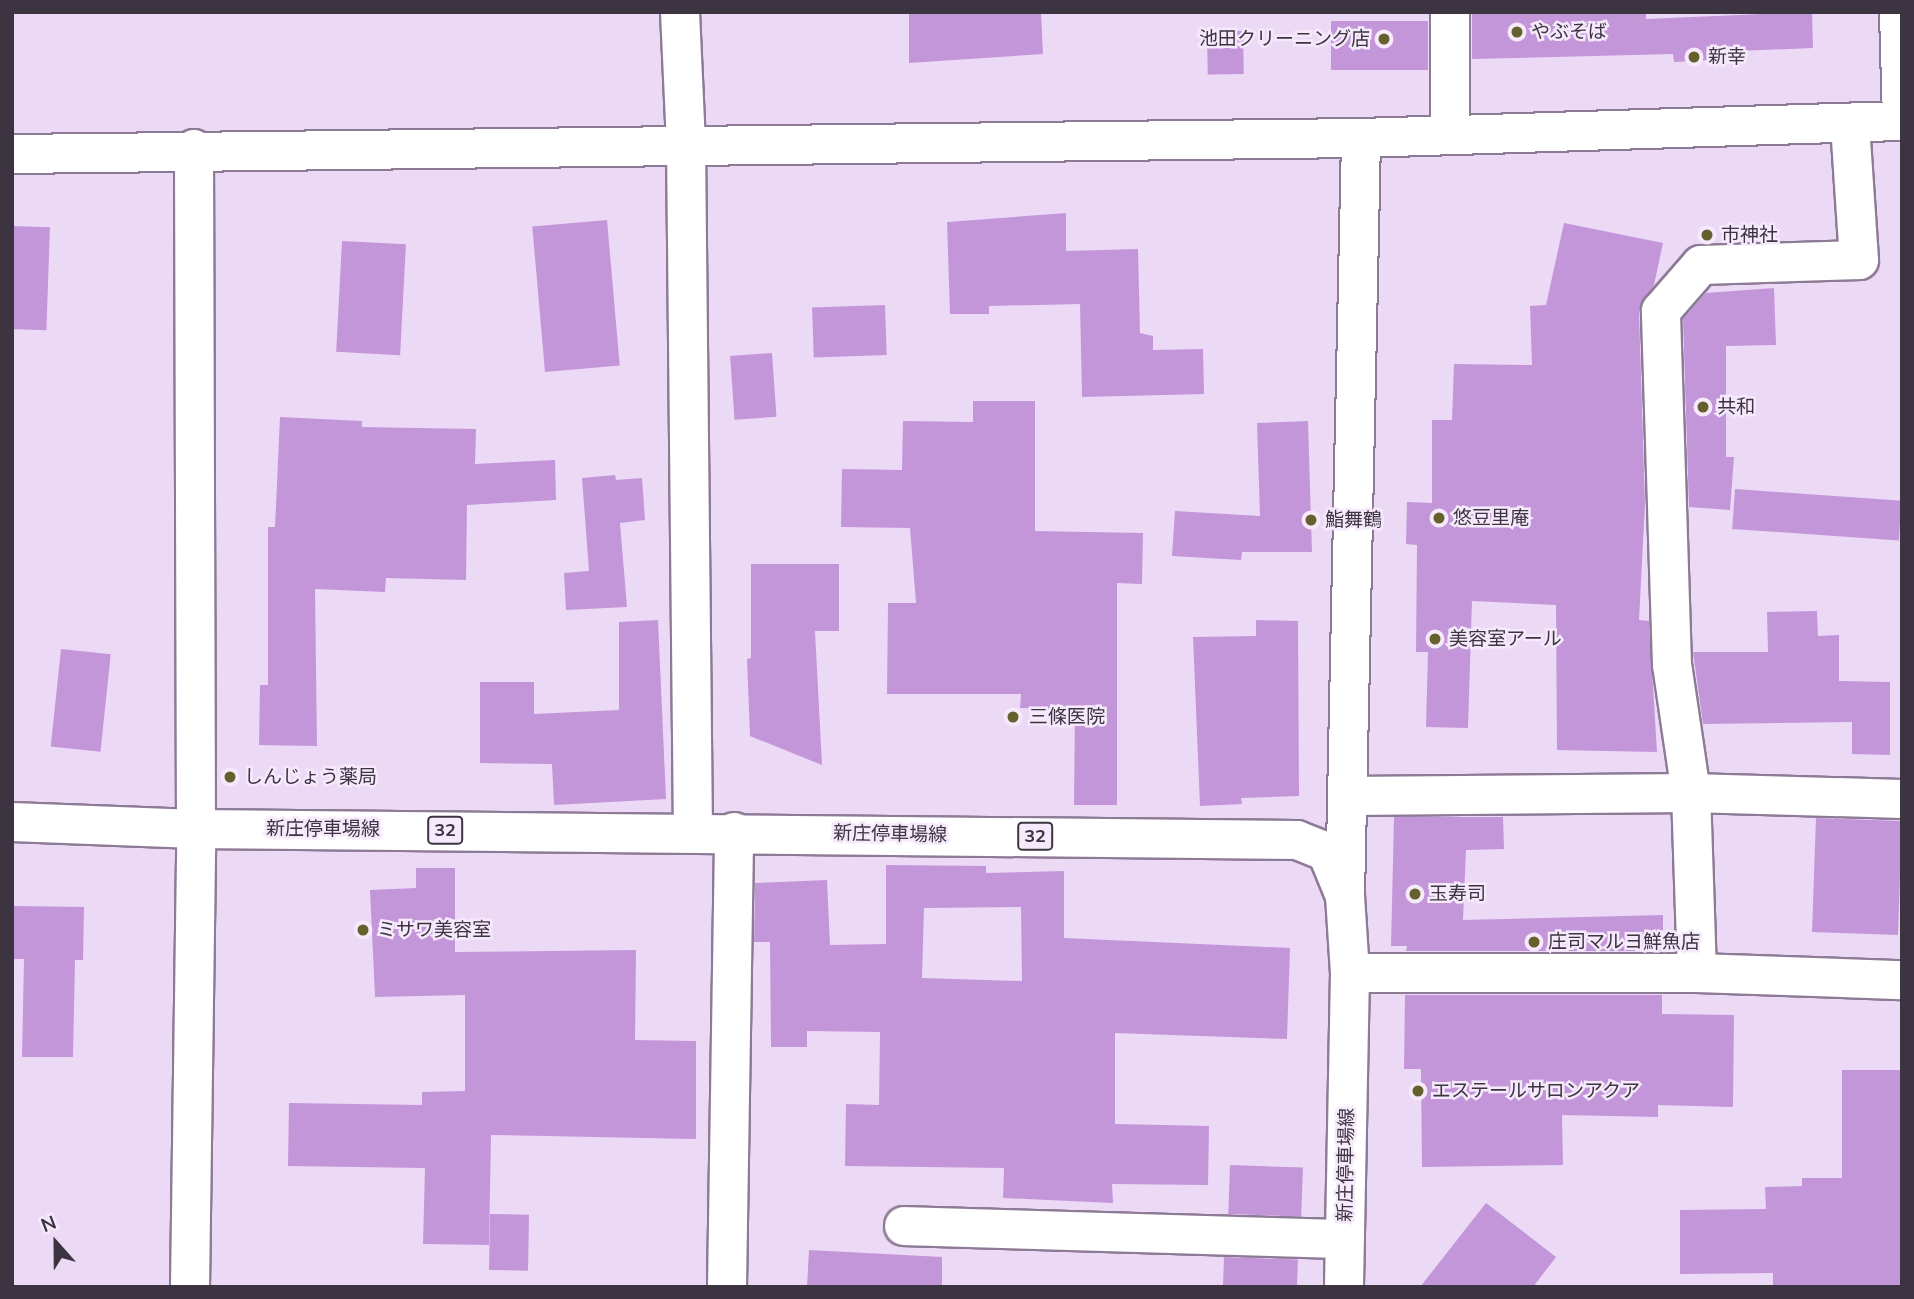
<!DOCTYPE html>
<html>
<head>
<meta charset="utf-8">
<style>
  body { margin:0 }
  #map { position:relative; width:1914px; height:1299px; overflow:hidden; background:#ecd9f6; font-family:Mulish,"Noto Sans JP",sans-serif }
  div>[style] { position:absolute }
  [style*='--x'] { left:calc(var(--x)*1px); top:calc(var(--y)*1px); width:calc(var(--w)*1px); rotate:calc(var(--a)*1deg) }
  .building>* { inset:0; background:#c396da; transform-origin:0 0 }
  .roads { filter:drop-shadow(2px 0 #8d7b96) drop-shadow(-2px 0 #8d7b96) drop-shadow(0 2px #8d7b96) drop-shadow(0 -2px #8d7b96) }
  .minor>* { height:38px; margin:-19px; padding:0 19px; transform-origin:19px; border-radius:19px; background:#fff }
  .major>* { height:38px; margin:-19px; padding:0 19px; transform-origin:19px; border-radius:19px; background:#fff }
  .dots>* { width:19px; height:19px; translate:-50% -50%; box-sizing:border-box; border:4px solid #f5e9fb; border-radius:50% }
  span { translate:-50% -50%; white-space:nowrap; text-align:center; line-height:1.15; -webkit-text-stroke:5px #f5e9fb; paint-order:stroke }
  .shield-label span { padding:2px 5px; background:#f5e9fb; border:2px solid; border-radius:5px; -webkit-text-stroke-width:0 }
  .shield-label { font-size:18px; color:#3c3440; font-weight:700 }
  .poi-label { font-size:19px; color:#3c3440 }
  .left { translate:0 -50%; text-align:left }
  .right { translate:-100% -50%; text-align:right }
  .street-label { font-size:19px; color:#3c3440 }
  .frame { position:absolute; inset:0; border:14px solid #3c3440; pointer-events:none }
  .north { position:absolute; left:21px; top:1208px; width:70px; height:70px; -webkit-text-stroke:5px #f5e9fb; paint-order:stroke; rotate:339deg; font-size:19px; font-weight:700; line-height:28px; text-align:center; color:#3c3440 }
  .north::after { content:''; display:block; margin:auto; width:24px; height:32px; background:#3c3440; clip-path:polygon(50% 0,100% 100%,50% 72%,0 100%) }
</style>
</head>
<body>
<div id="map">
  <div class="building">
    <i style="clip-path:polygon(909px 12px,1041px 12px,1043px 54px,909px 63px)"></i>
    <i style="clip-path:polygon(1472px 12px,1646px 12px,1646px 19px,1812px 12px,1813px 48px,1712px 52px,1712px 60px,1674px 62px,1673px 54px,1472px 59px)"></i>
    <i style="left:1428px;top:21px;width:49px;height:97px;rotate:90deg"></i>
    <i style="left:1243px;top:31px;width:43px;height:36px;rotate:89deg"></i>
    <i style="clip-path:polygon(1066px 213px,1066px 251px,1138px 249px,1140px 333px,1153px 336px,1153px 350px,1203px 349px,1204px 394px,1082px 397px,1080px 304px,989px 306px,989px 314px,950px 314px,947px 222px)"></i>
    <i style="left:607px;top:220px;width:146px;height:75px;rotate:85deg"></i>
    <i style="clip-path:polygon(1564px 223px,1663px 243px,1654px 285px,1639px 312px,1645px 504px,1639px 620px,1649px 621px,1657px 752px,1557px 750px,1556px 605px,1472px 601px,1468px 728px,1426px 727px,1428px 652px,1416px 652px,1417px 545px,1406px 544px,1407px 502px,1432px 503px,1432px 420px,1452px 420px,1454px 364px,1532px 365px,1530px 306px,1546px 305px)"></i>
    <i style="left:12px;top:226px;width:38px;height:103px;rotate:2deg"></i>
    <i style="left:342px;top:241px;width:64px;height:111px;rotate:3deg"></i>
    <i style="clip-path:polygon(1774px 288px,1776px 345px,1726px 346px,1726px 457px,1734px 457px,1730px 510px,1689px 507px,1683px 319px,1706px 293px)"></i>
    <i style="left:885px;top:305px;width:50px;height:73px;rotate:88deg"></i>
    <i style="left:772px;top:353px;width:64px;height:42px;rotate:86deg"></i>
    <i style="clip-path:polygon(973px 401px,1035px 401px,1035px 531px,1143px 533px,1142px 584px,1117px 583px,1117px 805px,1074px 805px,1075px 709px,1020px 708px,1021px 694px,887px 694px,888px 603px,916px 603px,910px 528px,841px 527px,842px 469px,902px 470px,903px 421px,973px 422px)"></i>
    <i style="clip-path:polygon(280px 417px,362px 421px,362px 427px,476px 429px,475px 464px,555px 460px,556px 500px,467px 505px,466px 580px,386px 578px,385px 592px,315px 589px,317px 746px,259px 745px,260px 685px,268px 685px,268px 527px,275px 527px)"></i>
    <i style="clip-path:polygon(1308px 421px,1312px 552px,1242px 552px,1241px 560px,1172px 556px,1175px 511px,1260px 516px,1257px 423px)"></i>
    <i style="clip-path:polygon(615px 475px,616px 480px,642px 478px,645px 520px,620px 523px,627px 607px,566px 610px,564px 573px,589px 571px,582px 478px)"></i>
    <i style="left:1735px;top:489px;width:167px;height:40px;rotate:4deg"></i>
    <i style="clip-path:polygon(751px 564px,839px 564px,839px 631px,815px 631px,822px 765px,750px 736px,747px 659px,751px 658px)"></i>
    <i style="clip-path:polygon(1817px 611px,1818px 636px,1839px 635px,1839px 681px,1890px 682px,1890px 755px,1852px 754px,1852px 722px,1703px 724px,1693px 652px,1768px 652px,1767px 612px)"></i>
    <i style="clip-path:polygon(658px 620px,666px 799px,554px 805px,552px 764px,480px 763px,480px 682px,534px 682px,534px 714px,619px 710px,619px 622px)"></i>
    <i style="clip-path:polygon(1256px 620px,1298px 621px,1299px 796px,1241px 798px,1242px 804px,1200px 806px,1193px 637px,1256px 636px)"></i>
    <i style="left:61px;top:649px;width:50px;height:98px;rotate:6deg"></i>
    <i style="clip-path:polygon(1394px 817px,1503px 817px,1504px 849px,1466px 850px,1463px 920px,1663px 915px,1663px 951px,1406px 951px,1407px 946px,1391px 946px)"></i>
    <i style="left:1816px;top:818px;width:86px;height:114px;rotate:2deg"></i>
    <i style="clip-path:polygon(evenodd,886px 865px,986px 866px,986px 873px,1064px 871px,1064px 938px,1290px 948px,1287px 1039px,1115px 1033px,1115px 1124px,1209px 1126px,1208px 1185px,1112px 1184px,1113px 1203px,1003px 1198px,1004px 1168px,845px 1166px,846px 1104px,879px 1105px,880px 1032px,807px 1031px,807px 1047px,771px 1047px,770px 942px,754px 942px,755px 883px,827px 880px,830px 945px,886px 944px,886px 865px,1021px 907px,1022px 981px,922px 978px,924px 908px,1021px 907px)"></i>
    <i style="clip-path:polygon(416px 868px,455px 868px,455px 952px,636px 950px,635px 1040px,696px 1041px,696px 1139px,491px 1135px,489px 1245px,423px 1244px,425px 1168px,288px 1166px,289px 1103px,422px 1105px,422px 1092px,465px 1091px,465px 995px,375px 997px,370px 890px,416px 888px)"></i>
    <i style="clip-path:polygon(14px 906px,84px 907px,83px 960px,75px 960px,73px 1057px,22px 1057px,24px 959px,13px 959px)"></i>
    <i style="clip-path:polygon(1405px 995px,1662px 995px,1662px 1014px,1734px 1015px,1733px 1107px,1658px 1105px,1658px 1117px,1562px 1115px,1563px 1165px,1422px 1167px,1421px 1069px,1404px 1069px)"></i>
    <i style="clip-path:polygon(1842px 1070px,1902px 1070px,1902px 1287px,1773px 1287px,1773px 1273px,1680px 1274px,1680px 1210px,1766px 1209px,1765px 1187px,1802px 1186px,1802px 1178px,1842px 1178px)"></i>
    <i style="left:1230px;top:1165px;width:73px;height:49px;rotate:2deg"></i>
    <i style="clip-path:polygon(1486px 1203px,1556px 1257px,1533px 1287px,1420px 1287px)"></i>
    <i style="left:490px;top:1214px;width:39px;height:56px;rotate:1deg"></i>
    <i style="clip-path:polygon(809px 1250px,942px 1257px,942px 1287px,807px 1287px)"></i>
    <i style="left:1224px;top:1257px;width:74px;height:30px;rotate:2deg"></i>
  </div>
  <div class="roads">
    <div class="minor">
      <i style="--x:680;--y:12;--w:132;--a:87.4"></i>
      <i style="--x:686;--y:144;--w:687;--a:89.42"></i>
      <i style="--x:1450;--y:12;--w:123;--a:90"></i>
      <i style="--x:12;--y:154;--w:1349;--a:-0.68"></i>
      <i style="--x:1361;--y:138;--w:539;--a:-1.81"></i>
      <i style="--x:1348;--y:796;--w:343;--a:-0.5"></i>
      <i style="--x:1691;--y:793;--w:211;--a:1.6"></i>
      <i style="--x:1345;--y:896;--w:758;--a:-88.79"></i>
      <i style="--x:1350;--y:973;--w:347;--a:0"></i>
      <i style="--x:1697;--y:973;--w:205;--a:2"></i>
      <i style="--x:1697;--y:973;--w:180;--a:-91.9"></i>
      <i style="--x:1691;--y:793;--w:129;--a:-98.4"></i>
      <i style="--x:1672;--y:665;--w:354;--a:-91.8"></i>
      <i style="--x:1661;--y:311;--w:61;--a:-49"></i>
      <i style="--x:1701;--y:265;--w:158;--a:-1.8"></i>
      <i style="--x:1859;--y:260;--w:137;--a:-93.8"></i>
      <i style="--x:904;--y:1226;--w:441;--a:1.7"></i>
      <i style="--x:190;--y:1287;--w:458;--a:-89.2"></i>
      <i style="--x:196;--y:829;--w:680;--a:-90.17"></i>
      <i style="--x:727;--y:1287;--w:455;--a:-89.1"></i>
    </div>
    <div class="major">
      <i style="--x:1899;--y:12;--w:109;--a:88.4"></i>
      <i style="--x:12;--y:822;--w:184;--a:2.2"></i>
      <i style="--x:196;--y:829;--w:1101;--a:0.57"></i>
      <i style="--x:1297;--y:840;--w:32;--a:22"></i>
      <i style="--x:1327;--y:852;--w:48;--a:67.8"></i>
      <i style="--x:1345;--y:896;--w:77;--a:86.3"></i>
      <i style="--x:1350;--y:973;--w:314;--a:91.1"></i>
    </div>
  </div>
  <div class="dots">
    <i style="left:1517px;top:32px;background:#65602c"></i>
    <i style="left:1384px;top:39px;background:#65602c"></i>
    <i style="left:1694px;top:57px;background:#65602c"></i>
    <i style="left:1707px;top:235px;background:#65602c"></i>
    <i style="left:1703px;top:407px;background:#65602c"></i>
    <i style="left:1439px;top:518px;background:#65602c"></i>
    <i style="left:1311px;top:520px;background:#65602c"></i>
    <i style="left:1435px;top:639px;background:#65602c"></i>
    <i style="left:1013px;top:717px;background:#65602c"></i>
    <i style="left:230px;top:777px;background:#65602c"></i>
    <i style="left:1415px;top:894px;background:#65602c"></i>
    <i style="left:363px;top:930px;background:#65602c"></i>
    <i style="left:1534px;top:942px;background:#65602c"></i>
    <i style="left:1418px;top:1091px;background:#65602c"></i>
  </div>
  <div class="shield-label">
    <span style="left:445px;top:830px">32</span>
    <span style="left:1035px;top:836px">32</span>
  </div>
  <div class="poi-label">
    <span class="left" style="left:1531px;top:32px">やぶそば</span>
    <span class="right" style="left:1370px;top:39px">池田クリーニング店</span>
    <span class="left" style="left:1708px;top:57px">新幸</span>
    <span class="left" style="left:1721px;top:235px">市神社</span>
    <span class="left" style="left:1717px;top:407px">共和</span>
    <span class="left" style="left:1453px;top:518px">悠豆里庵</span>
    <span class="left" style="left:1325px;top:520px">鮨舞鶴</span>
    <span class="left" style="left:1449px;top:639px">美容室アール</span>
    <span class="left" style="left:1029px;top:717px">三條医院</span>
    <span class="left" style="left:244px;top:777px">しんじょう薬局</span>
    <span class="left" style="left:1429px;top:894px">玉寿司</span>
    <span class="left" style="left:377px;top:930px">ミサワ美容室</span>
    <span class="left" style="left:1548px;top:942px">庄司マルヨ鮮魚店</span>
    <span class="left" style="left:1432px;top:1091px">エステールサロンアクア</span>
  </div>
  <div class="street-label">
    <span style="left:323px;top:829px">新庄停車場線</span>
    <span style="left:890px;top:834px;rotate:1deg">新庄停車場線</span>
    <span style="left:1346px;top:1165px;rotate:-89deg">新庄停車場線</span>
  </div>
  <div class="frame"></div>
  <div class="north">N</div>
</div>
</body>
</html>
